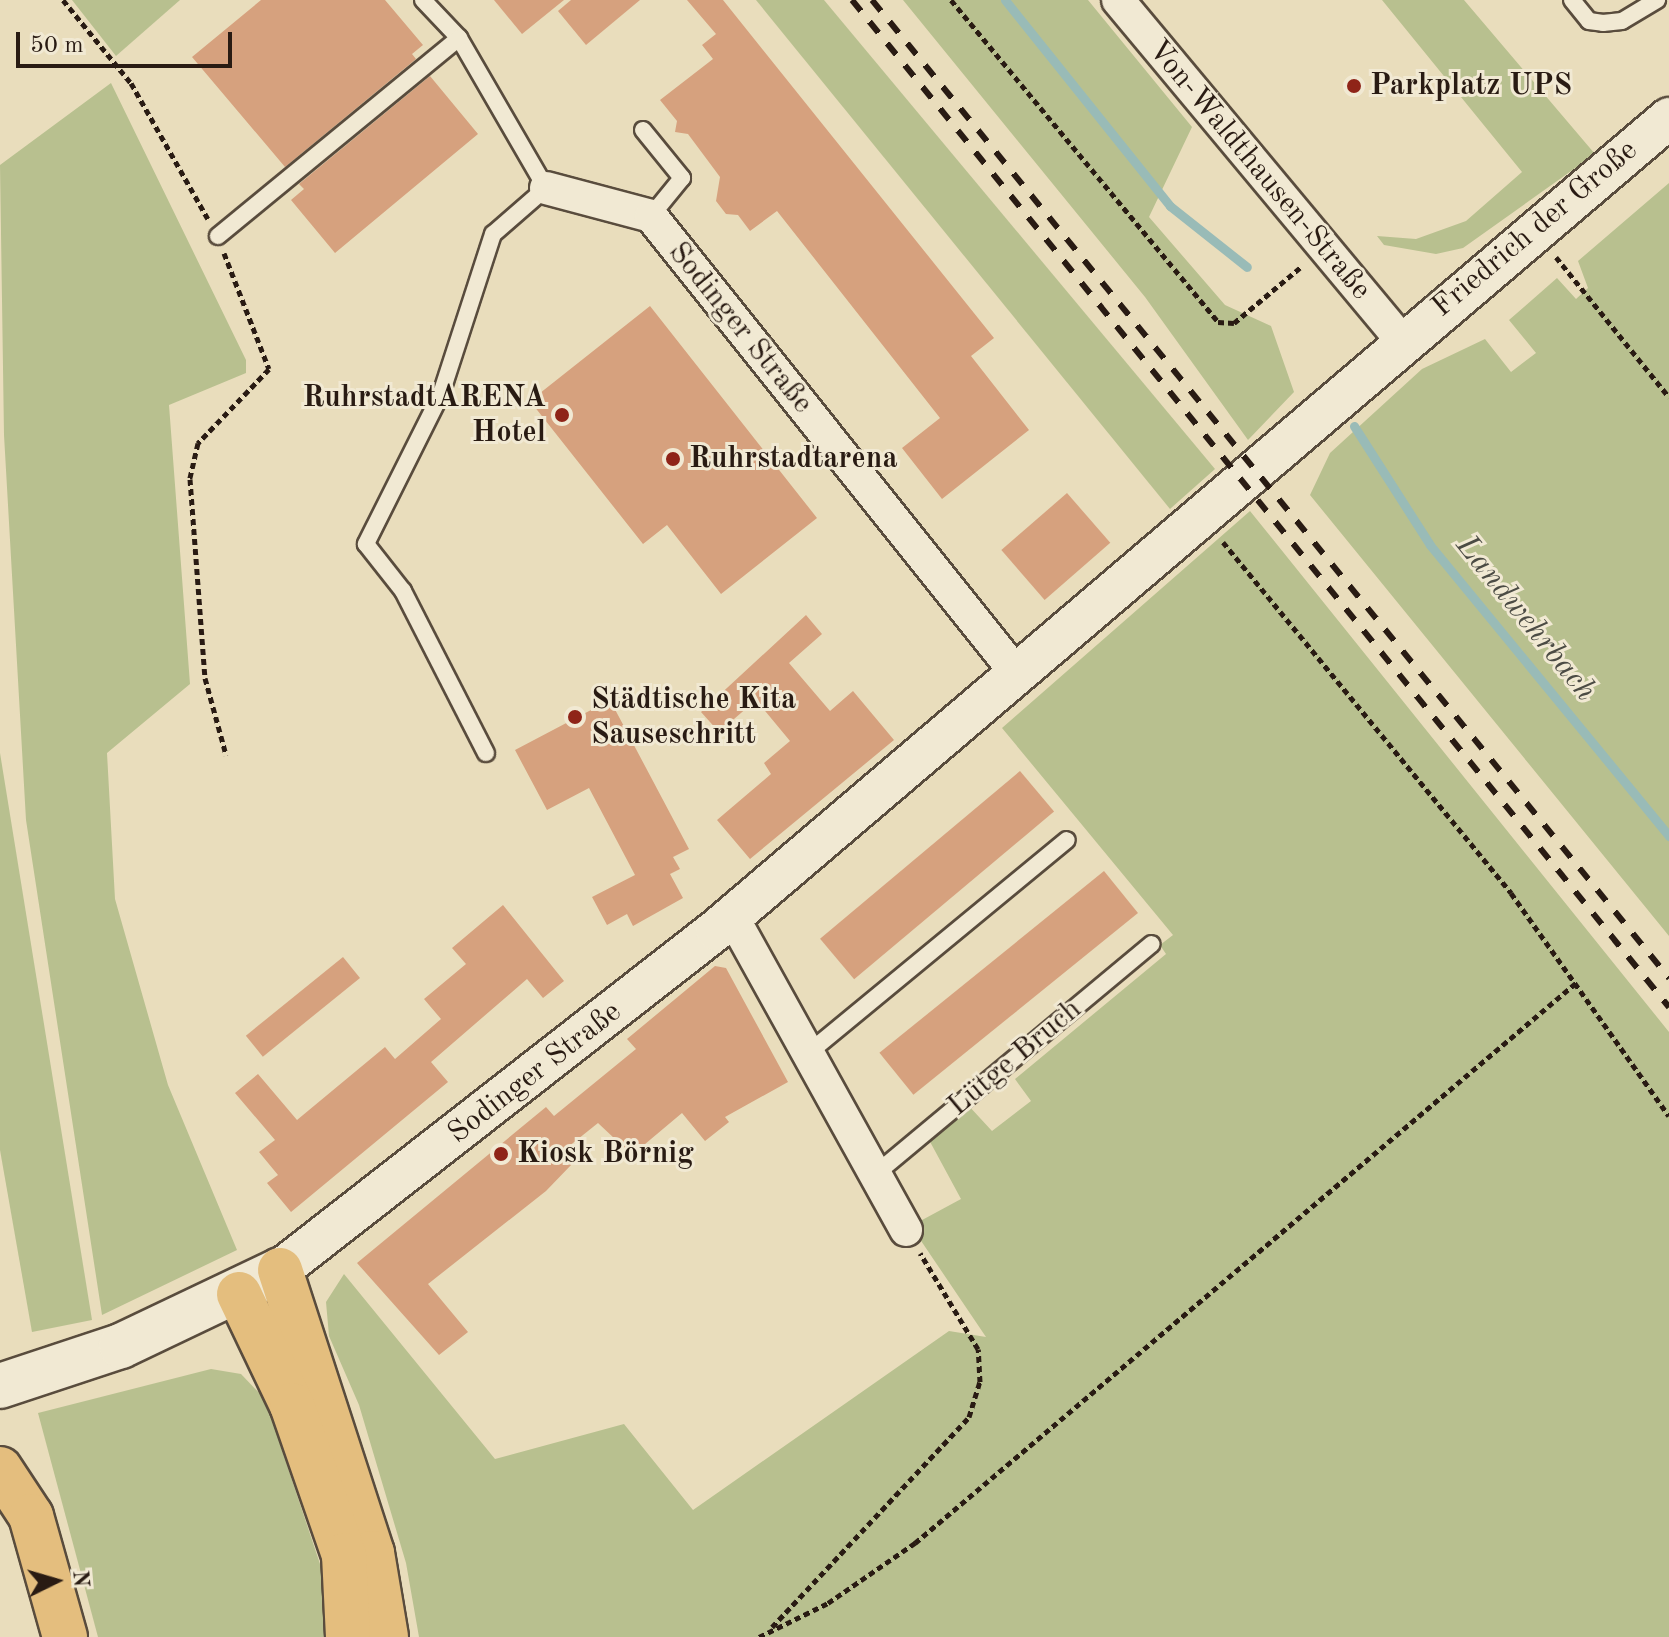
<!DOCTYPE html>
<html>
<head>
<meta charset="utf-8">
<style>
  body { margin:0 }
  #map { position:relative; width:1669px; height:1637px; overflow:hidden; background:#e9ddbc; font-family:"Old Standard TT",serif }
  div>[style] { position:absolute }
  [style*='--x'] { left:calc(var(--x)*1px); top:calc(var(--y)*1px); width:calc(var(--w)*1px); rotate:calc(var(--a)*1deg) }
  .green>* { inset:0; background:#b8c08f }
  .stream>* { height:9px; margin:-4.5px; padding:0 4.5px; transform-origin:4.5px; border-radius:4.5px; background:#99bbb7 }
  .building>* { inset:0; background:#d6a17e; transform-origin:0 0 }
  .path>* { height:5px; margin-top:-2.5px; transform-origin:0; background:repeating-linear-gradient(90deg,#291b13 0 6px,transparent 0 10px) }
  .roads { filter:drop-shadow(2px 0 #594c3d) drop-shadow(-2px 0 #594c3d) drop-shadow(0 2px #594c3d) drop-shadow(0 -2px #594c3d) }
  .service>* { height:16px; margin:-8px; padding:0 8px; transform-origin:8px; border-radius:8px; background:#f1e9d3 }
  .minor>* { height:32px; margin:-16px; padding:0 16px; transform-origin:16px; border-radius:16px; background:#f1e9d3 }
  .tertiary>* { height:40px; margin:-20px; padding:0 20px; transform-origin:20px; border-radius:20px; background:#f1e9d3 }
  .secondary>* { height:44px; margin:-22px; padding:0 22px; transform-origin:22px; border-radius:22px; background:#f1e9d3 }
  .motorway>* { height:44px; margin:-22px; padding:0 22px; transform-origin:22px; border-radius:22px; background:#e4be7e }
  .rail>* { height:6px; margin-top:-3px; transform-origin:0; background:repeating-linear-gradient(90deg,#291b13 0 14px,transparent 0 28px) }
  .dots>* { width:22px; height:22px; translate:-50% -50%; box-sizing:border-box; border:4px solid #f1e9d3; border-radius:50% }
  span { translate:-50% -50%; white-space:nowrap; text-align:center; line-height:1.15; -webkit-text-stroke:6px #f1e9d3; paint-order:stroke }
  .poi-label { font-size:30px; color:#291b13; font-weight:700 }
  .left { translate:0 -50%; text-align:left }
  .right { translate:-100% -50%; text-align:right }
  .street-label { font-size:30px; color:#291b13 }
  .water-label { font-size:32px; color:#4b4b44; font-style:italic }
  .north { position:absolute; left:16px; top:1541px; width:80px; height:80px; -webkit-text-stroke:6px #f1e9d3; paint-order:stroke; rotate:85deg; font-size:22px; font-weight:700; line-height:32px; text-align:center; color:#291b13 }
  .north::after { content:''; display:block; margin:auto; width:28px; height:36px; background:#291b13; clip-path:polygon(50% 0,100% 100%,50% 72%,0 100%) }
  .scale { position:absolute; left:16px; top:32px; width:216px; height:36px; box-sizing:border-box; border:4px solid #291b13; border-top:0; padding-left:10px; font-size:24px; line-height:28px; white-space:nowrap; color:#291b13; -webkit-text-stroke:6px #f1e9d3; paint-order:stroke }
</style>
</head>
<body>
<div id="map">
  <div class="green">
    <i style="clip-path:polygon(72px 0,180px 0,116px 56px)"></i>
    <i style="clip-path:polygon(756px 0,824px 0,1215px 469px,1170px 509px)"></i>
    <i style="clip-path:polygon(903px 0,1088px 0,1192px 127px,1149px 217px,1225px 305px,1271px 326px,1294px 392px,1248px 440px,1145px 297px)"></i>
    <i style="clip-path:polygon(1382px 0,1464px 0,1595px 154px,1463px 248px,1436px 254px,1384px 245px,1377px 236px,1416px 239px,1466px 221px,1522px 172px)"></i>
    <i style="clip-path:polygon(111px 83px,246px 360px,246px 373px,169px 405px,190px 684px,107px 753px,115px 899px,168px 1085px,237px 1250px,102px 1315px,26px 820px,4px 435px,0 165px)"></i>
    <i style="clip-path:polygon(1669px 183px,1669px 936px,1310px 495px,1330px 453px,1422px 369px,1485px 339px,1511px 372px,1536px 353px,1509px 320px,1557px 278px,1576px 299px,1588px 288px,1578px 261px)"></i>
    <i style="clip-path:polygon(1250px 511px,1669px 1032px,1669px 1637px,419px 1637px,406px 1563px,359px 1405px,329px 1336px,326px 1302px,344px 1274px,495px 1459px,624px 1424px,693px 1510px,949px 1331px,986px 1337px,911px 1226px,961px 1199px,928px 1138px,968px 1105px,992px 1131px,1031px 1101px,1015px 1079px,1166px 954px,1160px 945px,1173px 935px,1002px 728px)"></i>
    <i style="clip-path:polygon(0 753px,92px 1320px,32px 1332px,0 1150px)"></i>
    <i style="clip-path:polygon(211px 1369px,241px 1374px,265px 1399px,323px 1573px,324px 1637px,98px 1637px,38px 1413px)"></i>
  </div>
  <div class="stream">
    <i style="--x:1005;--y:0;--w:264;--a:51.3"></i>
    <i style="--x:1170;--y:206;--w:98;--a:38.4"></i>
    <i style="--x:1354;--y:426;--w:141;--a:57.4"></i>
    <i style="--x:1430;--y:545;--w:377;--a:50.6"></i>
  </div>
  <div class="building">
    <i style="clip-path:polygon(261px 0,385px 0,423px 45px,412px 54px,416px 59px,285px 167px,192px 57px)"></i>
    <i style="clip-path:polygon(494px 0,564px 0,522px 34px)"></i>
    <i style="clip-path:polygon(571px 0,640px 0,586px 45px,558px 11px)"></i>
    <i style="clip-path:polygon(687px 0,723px 0,994px 338px,971px 356px,1029px 430px,942px 499px,902px 448px,940px 418px,777px 211px,750px 231px,738px 215px,726px 214px,716px 201px,720px 177px,688px 134px,675px 132px,677px 121px,660px 100px,713px 59px,702px 45px,716px 34px)"></i>
    <i style="clip-path:polygon(430px 76px,478px 134px,335px 253px,291px 200px,304px 189px,299px 184px)"></i>
    <i style="clip-path:polygon(650px 306px,817px 518px,721px 594px,667px 525px,643px 544px,530px 401px)"></i>
    <i style="left:1067px;top:493px;width:66px;height:87px;rotate:49deg"></i>
    <i style="clip-path:polygon(806px 615px,822px 634px,789px 663px,830px 711px,853px 691px,894px 740px,750px 859px,717px 820px,771px 774px,764px 763px,790px 741px,756px 700px,719px 732px,701px 712px)"></i>
    <i style="clip-path:polygon(610px 700px,689px 849px,673px 857px,680px 869px,670px 874px,683px 898px,633px 926px,627px 914px,607px 925px,592px 897px,635px 875px,589px 788px,547px 810px,515px 750px)"></i>
    <i style="left:1020px;top:771px;width:53px;height:261px;rotate:50deg"></i>
    <i style="left:1104px;top:871px;width:54px;height:289px;rotate:51deg"></i>
    <i style="clip-path:polygon(503px 905px,564px 981px,543px 998px,527px 979px,431px 1062px,448px 1082px,291px 1212px,267px 1183px,278px 1175px,259px 1152px,275px 1140px,235px 1093px,258px 1074px,297px 1120px,385px 1047px,395px 1059px,441px 1019px,424px 999px,466px 964px,452px 948px)"></i>
    <i style="left:343px;top:957px;width:27px;height:125px;rotate:51deg"></i>
    <i style="clip-path:polygon(715px 966px,726px 968px,788px 1082px,725px 1117px,729px 1122px,705px 1141px,682px 1113px,632px 1155px,598px 1123px,563px 1151px,573px 1163px,546px 1191px,428px 1284px,468px 1332px,439px 1355px,357px 1263px,546px 1107px,554px 1116px,636px 1049px,627px 1039px)"></i>
  </div>
  <div class="path">
    <i style="--x:63;--y:0;--w:107;--a:50.7"></i>
    <i style="--x:131;--y:83;--w:156;--a:60.5"></i>
    <i style="--x:951;--y:0;--w:418;--a:50.3"></i>
    <i style="--x:1218;--y:322;--w:16;--a:4"></i>
    <i style="--x:1234;--y:323;--w:89;--a:-40"></i>
    <i style="--x:224;--y:253;--w:124;--a:68.8"></i>
    <i style="--x:269;--y:369;--w:103;--a:133.8"></i>
    <i style="--x:198;--y:443;--w:37;--a:103"></i>
    <i style="--x:190;--y:479;--w:200;--a:85.7"></i>
    <i style="--x:205;--y:678;--w:80;--a:74.7"></i>
    <i style="--x:1556;--y:257;--w:180;--a:51.1"></i>
    <i style="--x:1223;--y:542;--w:454;--a:50.6"></i>
    <i style="--x:1511;--y:893;--w:273;--a:54.7"></i>
    <i style="--x:772;--y:1627;--w:288;--a:-46.8"></i>
    <i style="--x:969;--y:1417;--w:37;--a:-73"></i>
    <i style="--x:980;--y:1382;--w:33;--a:-93"></i>
    <i style="--x:978;--y:1349;--w:112;--a:-121.1"></i>
    <i style="--x:759;--y:1637;--w:77;--a:-26.2"></i>
    <i style="--x:828;--y:1603;--w:106;--a:-34.6"></i>
    <i style="--x:915;--y:1543;--w:868;--a:-40.28"></i>
  </div>
  <div class="roads">
    <div class="service">
      <i style="--x:423;--y:0;--w:52;--a:46.5"></i>
      <i style="--x:459;--y:38;--w:173;--a:59.9"></i>
      <i style="--x:546;--y:188;--w:70;--a:139"></i>
      <i style="--x:493;--y:234;--w:168;--a:108"></i>
      <i style="--x:441;--y:394;--w:168;--a:116.6"></i>
      <i style="--x:366;--y:544;--w:60;--a:51.8"></i>
      <i style="--x:403;--y:591;--w:182;--a:62.9"></i>
      <i style="--x:1572;--y:0;--w:27;--a:51"></i>
      <i style="--x:1589;--y:21;--w:14;--a:8"></i>
      <i style="--x:1603;--y:23;--w:19;--a:-6"></i>
      <i style="--x:1622;--y:21;--w:41;--a:-31"></i>
      <i style="--x:643;--y:130;--w:62;--a:50.9"></i>
      <i style="--x:682;--y:178;--w:49;--a:129.2"></i>
      <i style="--x:218;--y:236;--w:312;--a:-39.4"></i>
      <i style="--x:812;--y:1050;--w:330;--a:-39.5"></i>
      <i style="--x:878;--y:1172;--w:356;--a:-39.8"></i>
    </div>
    <div class="minor">
      <i style="--x:1118;--y:0;--w:442;--a:50.2"></i>
      <i style="--x:546;--y:188;--w:109;--a:14.9"></i>
      <i style="--x:651;--y:216;--w:586;--a:51.37"></i>
      <i style="--x:732;--y:916;--w:359;--a:61"></i>
    </div>
    <div class="tertiary">
      <i style="--x:280;--y:1270;--w:553;--a:-37.95"></i>
      <i style="--x:716;--y:930;--w:1252;--a:-40.43"></i>
    </div>
    <div class="secondary">
      <i style="--x:0;--y:1386;--w:127;--a:-18.3"></i>
      <i style="--x:121;--y:1346;--w:176;--a:-25.5"></i>
    </div>
    <div class="motorway">
      <i style="--x:280;--y:1270;--w:298;--a:72"></i>
      <i style="--x:372;--y:1553;--w:85;--a:80.5"></i>
      <i style="--x:239;--y:1294;--w:123;--a:64.5"></i>
      <i style="--x:292;--y:1405;--w:159;--a:70.9"></i>
      <i style="--x:344;--y:1555;--w:82;--a:87.2"></i>
      <i style="--x:0;--y:1469;--w:56;--a:56.6"></i>
      <i style="--x:31;--y:1516;--w:126;--a:74.3"></i>
    </div>
  </div>
  <div class="rail">
    <i style="--x:852;--y:0;--w:1297;--a:50.95"></i>
    <i style="--x:872;--y:0;--w:1262;--a:50.82"></i>
  </div>
  <div class="dots">
    <i style="left:1354px;top:86px;background:#8f2418"></i>
    <i style="left:562px;top:415px;background:#8f2418"></i>
    <i style="left:673px;top:459px;background:#8f2418"></i>
    <i style="left:575px;top:717px;background:#8f2418"></i>
    <i style="left:501px;top:1154px;background:#8f2418"></i>
  </div>
  <div class="poi-label">
    <span class="left" style="left:1370px;top:86px">Parkplatz UPS</span>
    <span class="right" style="left:546px;top:415px">RuhrstadtARENA<br>Hotel</span>
    <span class="left" style="left:689px;top:459px">Ruhrstadtarena</span>
    <span class="left" style="left:591px;top:717px">Städtische Kita<br>Sauseschritt</span>
    <span class="left" style="left:517px;top:1154px">Kiosk Börnig</span>
  </div>
  <div class="street-label">
    <span style="left:1259px;top:170px;rotate:50deg">Von-Waldthausen-Straße</span>
    <span style="left:1535px;top:229px;rotate:-40deg">Friedrich der Große</span>
    <span style="left:740px;top:328px;rotate:51deg">Sodinger Straße</span>
    <span style="left:1015px;top:1058px;rotate:-40deg">Lütge Bruch</span>
    <span style="left:535px;top:1073px;rotate:-38deg">Sodinger Straße</span>
  </div>
  <div class="water-label">
    <span style="left:1525px;top:619px;rotate:51deg">Landwehrbach</span>
  </div>
  <div class="north">N</div>
  <div class="scale">50 m</div>
</div>
</body>
</html>
